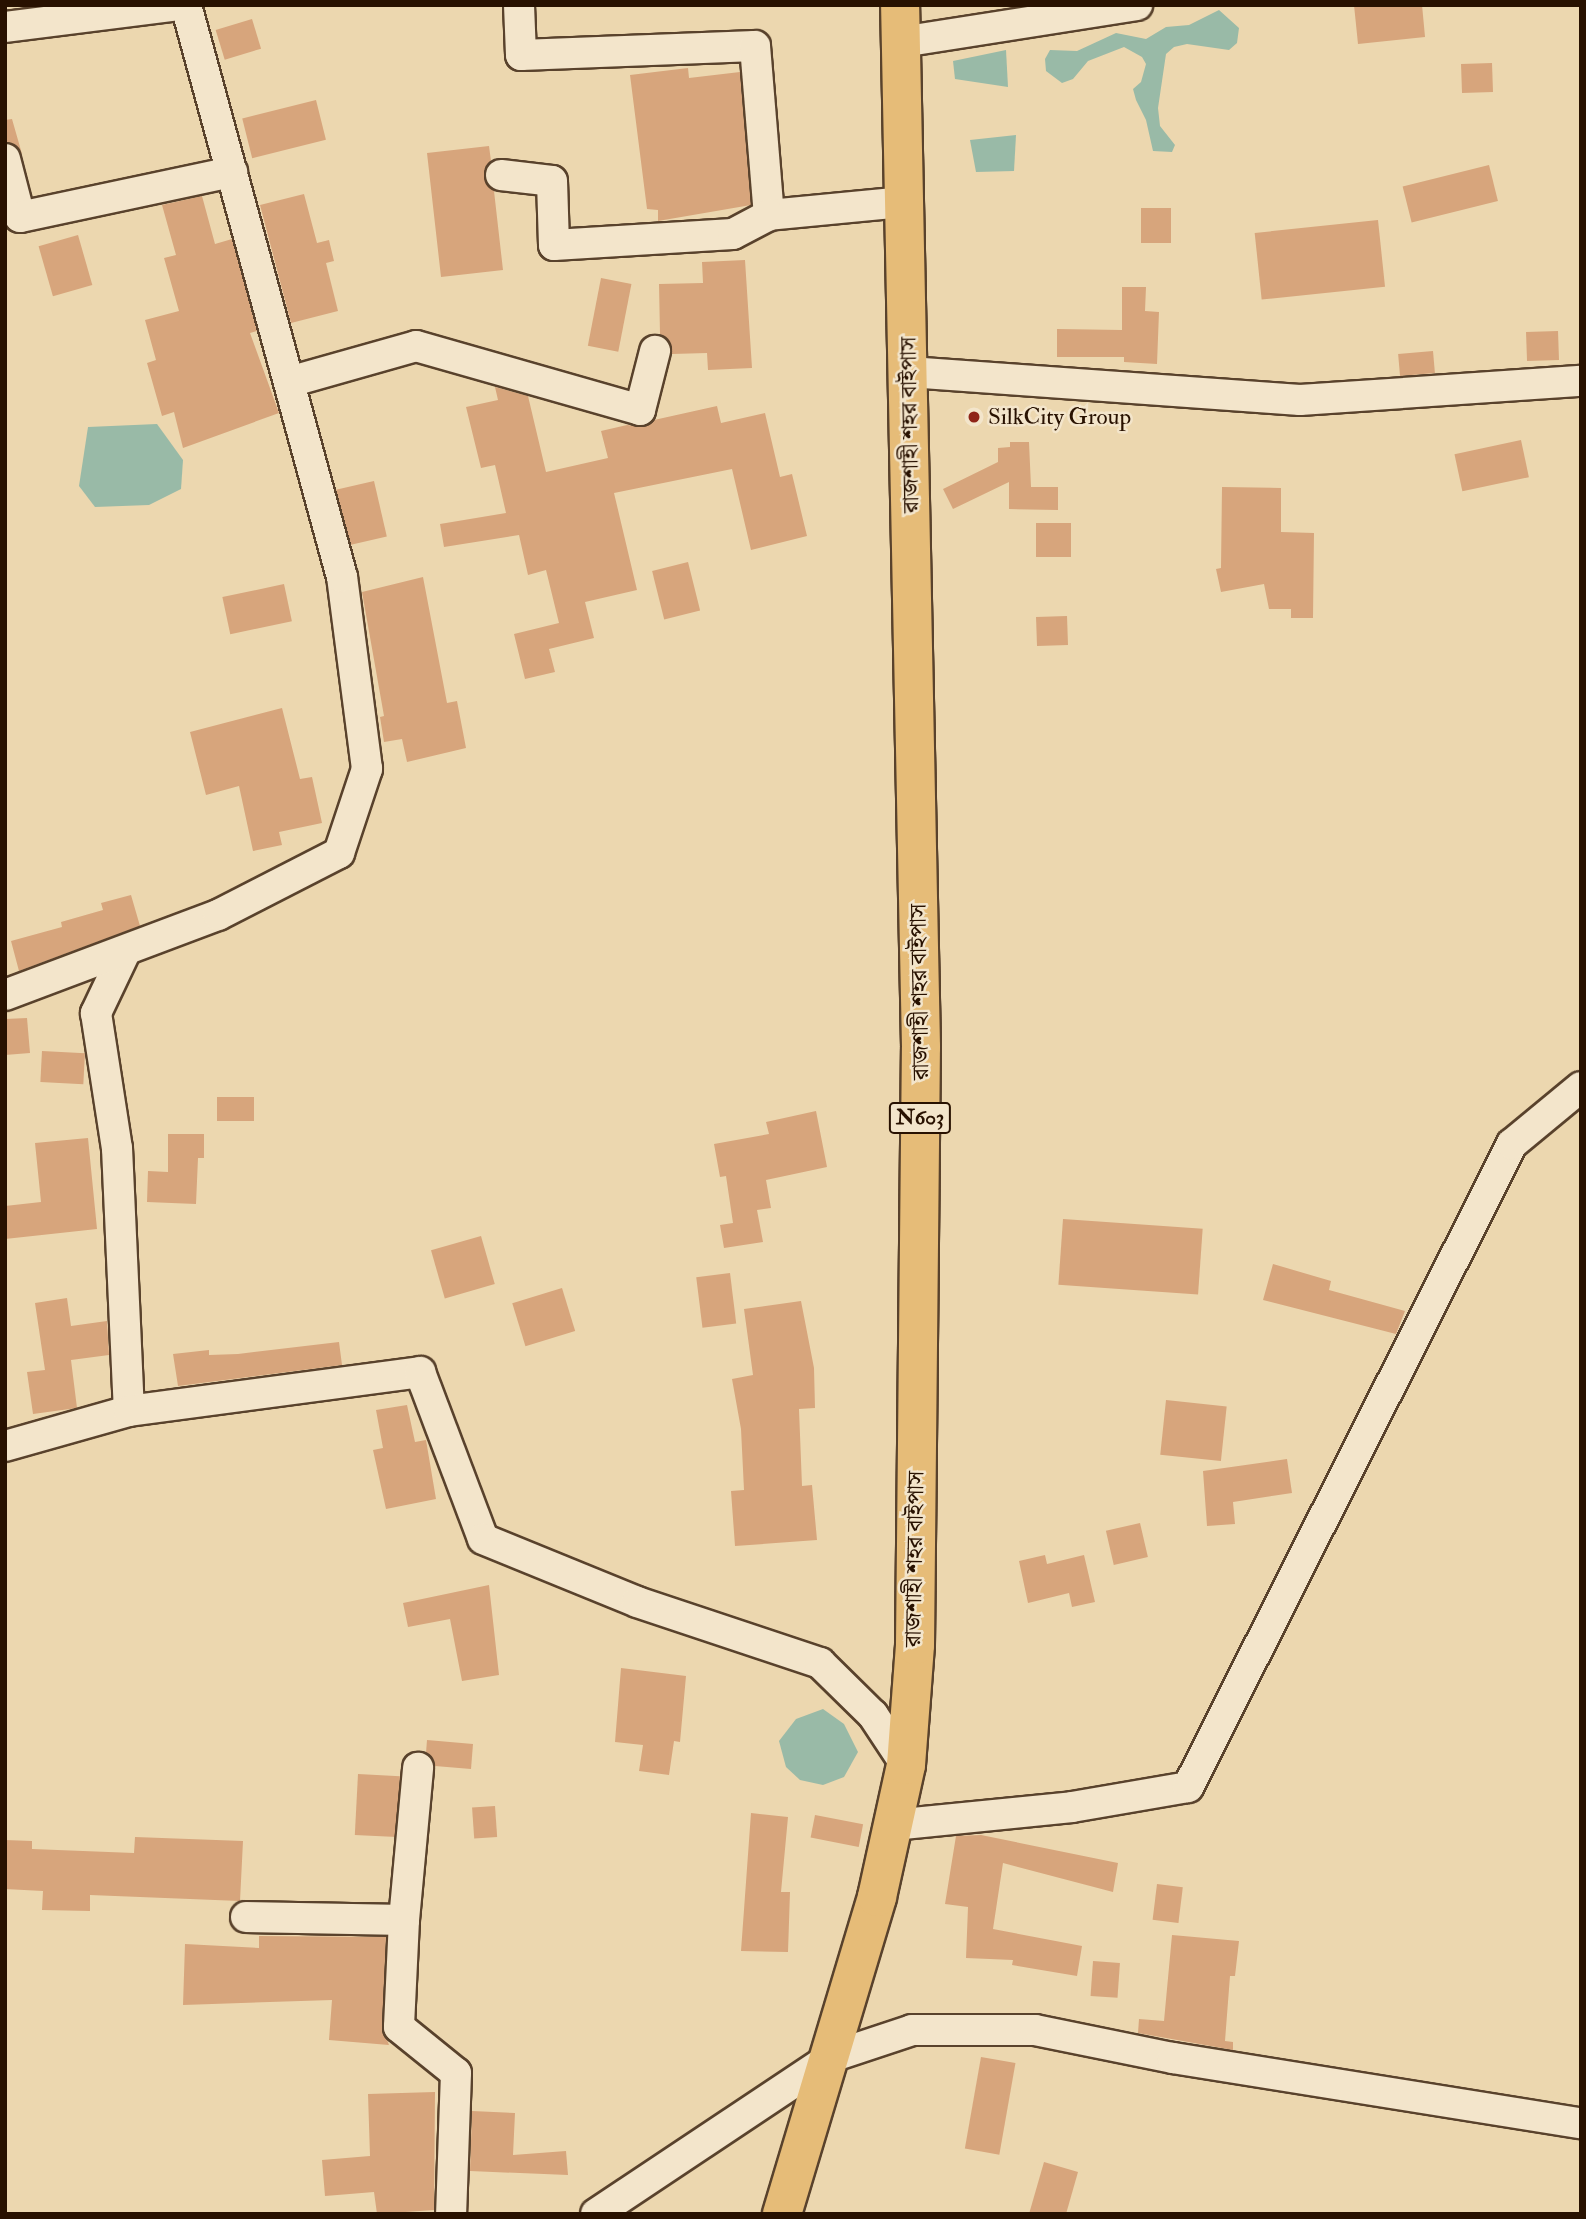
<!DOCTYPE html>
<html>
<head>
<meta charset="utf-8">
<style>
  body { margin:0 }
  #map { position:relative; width:1586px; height:2219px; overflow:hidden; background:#ecd7af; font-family:"IM FELL Double Pica","Noto Serif Bengali",serif }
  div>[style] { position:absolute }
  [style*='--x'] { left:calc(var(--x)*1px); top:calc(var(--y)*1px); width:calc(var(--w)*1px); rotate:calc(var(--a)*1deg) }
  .water>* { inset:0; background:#99baa7 }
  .building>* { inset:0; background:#d7a57c; transform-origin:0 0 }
  .roads { filter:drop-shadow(2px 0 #59422c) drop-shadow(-2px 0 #59422c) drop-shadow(0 2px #59422c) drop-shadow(0 -2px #59422c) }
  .minor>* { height:30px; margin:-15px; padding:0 15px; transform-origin:15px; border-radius:15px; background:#f3e5cb }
  .trunk>* { height:38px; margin:-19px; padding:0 19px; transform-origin:19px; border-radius:19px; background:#e6bc78 }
  .dots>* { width:19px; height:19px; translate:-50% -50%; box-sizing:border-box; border:4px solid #f3e5cb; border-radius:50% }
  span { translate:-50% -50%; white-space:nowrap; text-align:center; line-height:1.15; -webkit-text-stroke:5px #f3e5cb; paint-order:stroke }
  .shield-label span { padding:2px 5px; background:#f3e5cb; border:2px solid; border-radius:5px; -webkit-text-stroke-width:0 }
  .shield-label { font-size:21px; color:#281100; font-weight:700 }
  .poi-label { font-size:23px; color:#281100 }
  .left { translate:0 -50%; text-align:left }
  .street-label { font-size:23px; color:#281100 }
  .frame { position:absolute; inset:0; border:7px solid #281100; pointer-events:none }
</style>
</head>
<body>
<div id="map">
  <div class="water">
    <i style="clip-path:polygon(1219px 10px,1239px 28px,1237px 43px,1229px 50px,1187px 44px,1174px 47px,1166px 54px,1158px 108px,1160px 126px,1175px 145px,1172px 152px,1153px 151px,1146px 120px,1136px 100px,1133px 89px,1141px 82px,1146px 64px,1142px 57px,1124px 47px,1088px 61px,1073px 79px,1062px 83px,1046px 71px,1045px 59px,1050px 50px,1077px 51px,1116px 33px,1146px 39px,1166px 27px,1189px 25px)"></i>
    <i style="clip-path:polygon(1006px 50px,1008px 87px,955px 79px,953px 61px)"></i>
    <i style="clip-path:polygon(1016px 135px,1014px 171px,976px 172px,970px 140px)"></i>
    <i style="clip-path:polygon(157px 424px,183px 460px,181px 489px,149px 505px,95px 507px,79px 486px,88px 427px)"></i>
    <i style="clip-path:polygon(823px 1709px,844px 1724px,858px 1752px,844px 1777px,823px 1785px,800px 1780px,786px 1767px,779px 1741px,796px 1719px)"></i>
  </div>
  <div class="building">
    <i style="clip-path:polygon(1354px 5px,1422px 5px,1425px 37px,1358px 44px)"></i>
    <i style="left:252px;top:19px;width:31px;height:38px;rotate:73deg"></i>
    <i style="left:1492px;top:63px;width:29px;height:31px;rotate:88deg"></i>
    <i style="clip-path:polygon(688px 68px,689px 78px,740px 72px,751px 205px,658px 221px,658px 210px,647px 209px,630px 75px)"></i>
    <i style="left:316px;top:100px;width:41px;height:76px;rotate:76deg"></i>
    <i style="clip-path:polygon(12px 119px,34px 196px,22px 154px,5px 142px,5px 120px)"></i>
    <i style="clip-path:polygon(489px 146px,491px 161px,484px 174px,494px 191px,503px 270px,441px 277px,427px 153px)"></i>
    <i style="left:1489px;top:165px;width:37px;height:89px;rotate:76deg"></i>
    <i style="clip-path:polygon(304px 194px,317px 243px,329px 240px,334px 261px,326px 263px,338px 311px,291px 323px,260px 205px)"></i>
    <i style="clip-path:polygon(202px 196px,215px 244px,232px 239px,257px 331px,250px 333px,279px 413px,183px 448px,174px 412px,162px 416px,147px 363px,156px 360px,145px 320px,179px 311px,164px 258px,176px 255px,162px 205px)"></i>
    <i style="left:1141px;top:208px;width:30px;height:35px"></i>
    <i style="left:1378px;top:220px;width:67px;height:124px;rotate:84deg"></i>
    <i style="left:78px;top:235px;width:52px;height:41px;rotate:74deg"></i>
    <i style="clip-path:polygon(745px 260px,752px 368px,708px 370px,707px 353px,672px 354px,668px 339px,660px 334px,659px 284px,703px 283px,702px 262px)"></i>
    <i style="left:601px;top:278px;width:31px;height:69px;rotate:11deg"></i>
    <i style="clip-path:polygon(1122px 287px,1146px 287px,1145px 311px,1159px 312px,1157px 364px,1124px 362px,1124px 357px,1057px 357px,1057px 329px,1122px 330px)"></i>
    <i style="left:1558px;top:331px;width:29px;height:32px;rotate:88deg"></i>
    <i style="left:1433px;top:351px;width:22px;height:35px;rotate:85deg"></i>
    <i style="clip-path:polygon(495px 387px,528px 396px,546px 472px,608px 458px,601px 431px,627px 425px,644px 427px,654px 420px,717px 406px,721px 423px,765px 413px,780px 477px,792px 474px,807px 536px,751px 550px,732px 469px,614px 493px,637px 590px,585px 602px,594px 638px,549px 649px,555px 672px,525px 679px,514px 634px,559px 623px,546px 570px,528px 575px,519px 535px,444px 547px,440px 524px,506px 513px,495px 465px,481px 468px,466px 407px,498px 400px)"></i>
    <i style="left:1521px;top:440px;width:38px;height:68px;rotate:78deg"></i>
    <i style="clip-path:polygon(1010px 442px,1029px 442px,1031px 487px,1058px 487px,1058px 510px,1009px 509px,1009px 482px,953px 509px,943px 489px,998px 462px,998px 448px,1010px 447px)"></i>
    <i style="left:374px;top:481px;width:57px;height:39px;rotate:77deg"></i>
    <i style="clip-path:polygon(1222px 487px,1281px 488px,1281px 532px,1314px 533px,1313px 618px,1291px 618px,1291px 609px,1269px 609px,1264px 584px,1221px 592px,1216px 569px,1221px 568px)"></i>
    <i style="left:1036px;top:523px;width:35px;height:34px"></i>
    <i style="left:688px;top:562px;width:50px;height:37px;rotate:76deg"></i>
    <i style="clip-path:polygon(423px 577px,447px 703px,457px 701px,466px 748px,407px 762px,402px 739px,384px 742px,380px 717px,384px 716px,362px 592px)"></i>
    <i style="left:284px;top:584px;width:38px;height:63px;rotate:78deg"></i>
    <i style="left:1067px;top:616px;width:29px;height:31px;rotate:88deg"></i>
    <i style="clip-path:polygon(282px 708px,300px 779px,312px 777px,322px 823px,279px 832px,282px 845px,253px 851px,239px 786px,206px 795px,190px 732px)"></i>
    <i style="clip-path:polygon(131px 895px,140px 926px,19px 971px,11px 941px,62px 927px,61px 922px,103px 910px,101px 903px)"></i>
    <i style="clip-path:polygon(27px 1018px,30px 1053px,5px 1055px,5px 1019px)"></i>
    <i style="left:42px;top:1051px;width:43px;height:31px;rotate:3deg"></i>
    <i style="left:217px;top:1097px;width:37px;height:24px"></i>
    <i style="clip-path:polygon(816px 1111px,827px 1167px,766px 1180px,771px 1208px,757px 1210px,763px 1242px,724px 1248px,720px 1225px,733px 1223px,726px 1176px,720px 1177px,714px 1144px,769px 1134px,766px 1122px)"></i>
    <i style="clip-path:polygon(168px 1134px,204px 1134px,204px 1158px,198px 1158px,196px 1204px,147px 1202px,148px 1171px,168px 1172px)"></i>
    <i style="clip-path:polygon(88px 1138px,97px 1229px,5px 1239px,5px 1206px,41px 1202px,35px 1143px)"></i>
    <i style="left:1063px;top:1219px;width:140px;height:66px;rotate:4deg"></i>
    <i style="left:481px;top:1236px;width:50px;height:52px;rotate:74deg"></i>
    <i style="clip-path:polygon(1273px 1264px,1331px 1281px,1329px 1290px,1405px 1311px,1396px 1334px,1263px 1300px)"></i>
    <i style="left:730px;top:1273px;width:51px;height:34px;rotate:83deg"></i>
    <i style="left:562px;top:1288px;width:45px;height:52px;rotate:73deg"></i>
    <i style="clip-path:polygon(67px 1298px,71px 1326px,107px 1321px,109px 1355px,71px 1360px,77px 1408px,33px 1414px,27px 1372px,45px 1370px,35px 1303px)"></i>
    <i style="clip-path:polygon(801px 1301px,814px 1368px,815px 1408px,799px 1409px,802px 1486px,812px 1485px,817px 1540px,735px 1546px,731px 1491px,744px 1490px,741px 1429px,732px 1379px,753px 1375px,744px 1309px)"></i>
    <i style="clip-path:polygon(339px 1342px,342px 1365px,178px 1386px,173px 1354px,209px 1350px,209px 1355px,238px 1354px)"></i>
    <i style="left:1166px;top:1400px;width:61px;height:55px;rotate:6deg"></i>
    <i style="clip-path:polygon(407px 1405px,415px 1442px,426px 1440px,436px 1499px,386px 1509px,373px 1450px,383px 1448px,376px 1410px)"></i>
    <i style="clip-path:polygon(1287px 1459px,1292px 1493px,1233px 1502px,1235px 1524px,1207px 1526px,1203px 1471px)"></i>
    <i style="left:1140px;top:1523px;width:35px;height:35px;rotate:77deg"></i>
    <i style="clip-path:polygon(1045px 1555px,1047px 1564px,1084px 1555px,1095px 1602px,1072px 1607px,1069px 1593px,1028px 1603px,1019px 1561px)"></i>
    <i style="clip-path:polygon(489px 1585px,499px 1675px,462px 1681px,450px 1619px,408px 1627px,403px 1603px)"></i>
    <i style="clip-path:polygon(621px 1668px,686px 1676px,680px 1742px,674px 1741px,669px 1775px,639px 1771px,643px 1745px,615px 1742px)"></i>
    <i style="clip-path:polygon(427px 1740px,473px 1744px,471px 1769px,435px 1766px,426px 1753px)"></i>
    <i style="left:358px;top:1774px;width:42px;height:61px;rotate:3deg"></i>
    <i style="left:495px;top:1806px;width:31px;height:23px;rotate:86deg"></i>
    <i style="clip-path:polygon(751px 1813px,788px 1817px,781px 1892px,790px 1892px,788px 1952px,741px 1951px)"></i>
    <i style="left:815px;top:1815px;width:49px;height:23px;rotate:11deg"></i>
    <i style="clip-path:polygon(981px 1835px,1118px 1863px,1113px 1892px,1003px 1863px,993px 1929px,1082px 1946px,1077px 1976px,1012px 1965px,1013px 1960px,966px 1958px,968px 1907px,945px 1904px,956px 1836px)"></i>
    <i style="clip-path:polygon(135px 1837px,243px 1841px,240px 1901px,90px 1895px,90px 1911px,42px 1910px,43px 1891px,5px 1889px,5px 1840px,32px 1841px,32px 1849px,134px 1853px)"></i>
    <i style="left:1157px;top:1884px;width:26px;height:36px;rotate:7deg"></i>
    <i style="clip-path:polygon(1172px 1935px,1239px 1941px,1235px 1976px,1230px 1976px,1225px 2041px,1233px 2042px,1233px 2050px,1138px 2033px,1139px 2019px,1164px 2021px)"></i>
    <i style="clip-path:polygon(259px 1936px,386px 1937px,382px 2026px,389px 2045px,329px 2040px,332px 2000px,183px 2005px,185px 1944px,259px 1948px)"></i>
    <i style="left:1093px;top:1961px;width:27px;height:35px;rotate:4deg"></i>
    <i style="left:981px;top:2057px;width:35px;height:93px;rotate:10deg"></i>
    <i style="clip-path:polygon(435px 2092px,434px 2210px,377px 2214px,374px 2192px,325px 2196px,322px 2160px,370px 2156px,368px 2094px)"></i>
    <i style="clip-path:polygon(472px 2111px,515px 2113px,513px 2155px,566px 2151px,568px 2175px,470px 2171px)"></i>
    <i style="clip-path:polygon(1044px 2162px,1078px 2172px,1066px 2214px,1029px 2214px)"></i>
  </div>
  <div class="roads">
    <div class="minor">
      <i style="--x:519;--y:5;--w:50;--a:87.7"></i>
      <i style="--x:521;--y:55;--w:234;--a:-2.2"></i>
      <i style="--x:755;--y:46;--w:170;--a:85.3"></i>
      <i style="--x:769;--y:215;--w:137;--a:-5.5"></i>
      <i style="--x:5;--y:27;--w:176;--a:-7.2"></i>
      <i style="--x:901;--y:42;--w:239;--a:-8.9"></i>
      <i style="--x:5;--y:159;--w:60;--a:75.5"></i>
      <i style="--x:20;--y:217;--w:217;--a:-12"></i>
      <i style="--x:501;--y:175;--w:51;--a:6.7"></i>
      <i style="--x:552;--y:181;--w:64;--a:88.2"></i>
      <i style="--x:554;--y:245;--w:179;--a:-3.5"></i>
      <i style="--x:733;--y:234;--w:41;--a:-27.8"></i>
      <i style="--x:909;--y:372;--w:392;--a:4.1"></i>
      <i style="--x:1300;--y:400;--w:282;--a:-3.9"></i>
      <i style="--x:289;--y:382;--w:132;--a:-15.8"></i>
      <i style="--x:416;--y:346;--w:233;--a:15.9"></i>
      <i style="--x:640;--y:410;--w:61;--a:-75.7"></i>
      <i style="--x:125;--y:952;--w:68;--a:115.4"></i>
      <i style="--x:96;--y:1013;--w:137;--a:81.2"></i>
      <i style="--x:117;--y:1148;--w:263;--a:87.4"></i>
      <i style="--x:5;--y:995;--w:228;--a:-20.6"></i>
      <i style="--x:218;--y:915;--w:136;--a:-27.1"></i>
      <i style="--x:339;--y:853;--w:89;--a:-71.6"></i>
      <i style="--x:367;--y:769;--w:194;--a:-97.4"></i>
      <i style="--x:342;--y:577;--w:593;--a:-105.26"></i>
      <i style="--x:5;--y:1446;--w:129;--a:-15.8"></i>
      <i style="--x:129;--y:1411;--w:294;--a:-7.6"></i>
      <i style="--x:420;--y:1372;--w:178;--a:69.3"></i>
      <i style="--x:483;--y:1539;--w:166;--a:22.2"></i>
      <i style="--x:637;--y:1602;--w:193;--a:18.4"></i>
      <i style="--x:820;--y:1663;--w:74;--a:44.5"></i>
      <i style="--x:873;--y:1715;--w:60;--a:56.6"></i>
      <i style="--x:893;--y:1825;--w:180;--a:-5.7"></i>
      <i style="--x:1072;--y:1807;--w:118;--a:-9.8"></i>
      <i style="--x:1188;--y:1787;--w:720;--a:-63.26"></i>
      <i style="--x:1512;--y:1144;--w:89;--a:-39.6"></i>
      <i style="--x:246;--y:1917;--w:158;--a:1.1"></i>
      <i style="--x:404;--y:1920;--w:107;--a:92.7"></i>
      <i style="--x:399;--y:2027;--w:73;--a:38.9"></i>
      <i style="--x:456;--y:2073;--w:141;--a:92"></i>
      <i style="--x:404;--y:1920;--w:153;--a:-84.7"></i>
      <i style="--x:596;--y:2214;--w:283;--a:-33.7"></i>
      <i style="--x:831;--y:2057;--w:85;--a:-18.4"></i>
      <i style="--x:912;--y:2030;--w:123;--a:0"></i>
      <i style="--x:1035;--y:2030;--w:141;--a:11.5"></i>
      <i style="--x:1173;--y:2058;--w:413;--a:9.1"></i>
    </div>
    <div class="trunk">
      <i style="--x:782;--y:2214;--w:331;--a:-73.3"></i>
      <i style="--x:877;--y:1897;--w:135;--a:-77.6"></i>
      <i style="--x:906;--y:1765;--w:120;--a:-85.7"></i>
      <i style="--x:915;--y:1645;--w:598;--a:-89.43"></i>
      <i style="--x:921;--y:1047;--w:1042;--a:-91.15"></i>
    </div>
  </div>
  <div class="dots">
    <i style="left:974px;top:417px;background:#8f2418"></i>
  </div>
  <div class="shield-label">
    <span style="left:920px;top:1118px">N603</span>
  </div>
  <div class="poi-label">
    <span class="left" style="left:988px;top:417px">SilkCity Group</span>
  </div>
  <div class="street-label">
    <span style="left:910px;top:425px;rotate:-91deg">রাজশাহী শহর বাইপাস</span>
    <span style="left:920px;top:992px;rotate:-91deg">রাজশাহী শহর বাইপাস</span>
    <span style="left:915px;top:1559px;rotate:-89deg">রাজশাহী শহর বাইপাস</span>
  </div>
  <div class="frame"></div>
</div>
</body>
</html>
